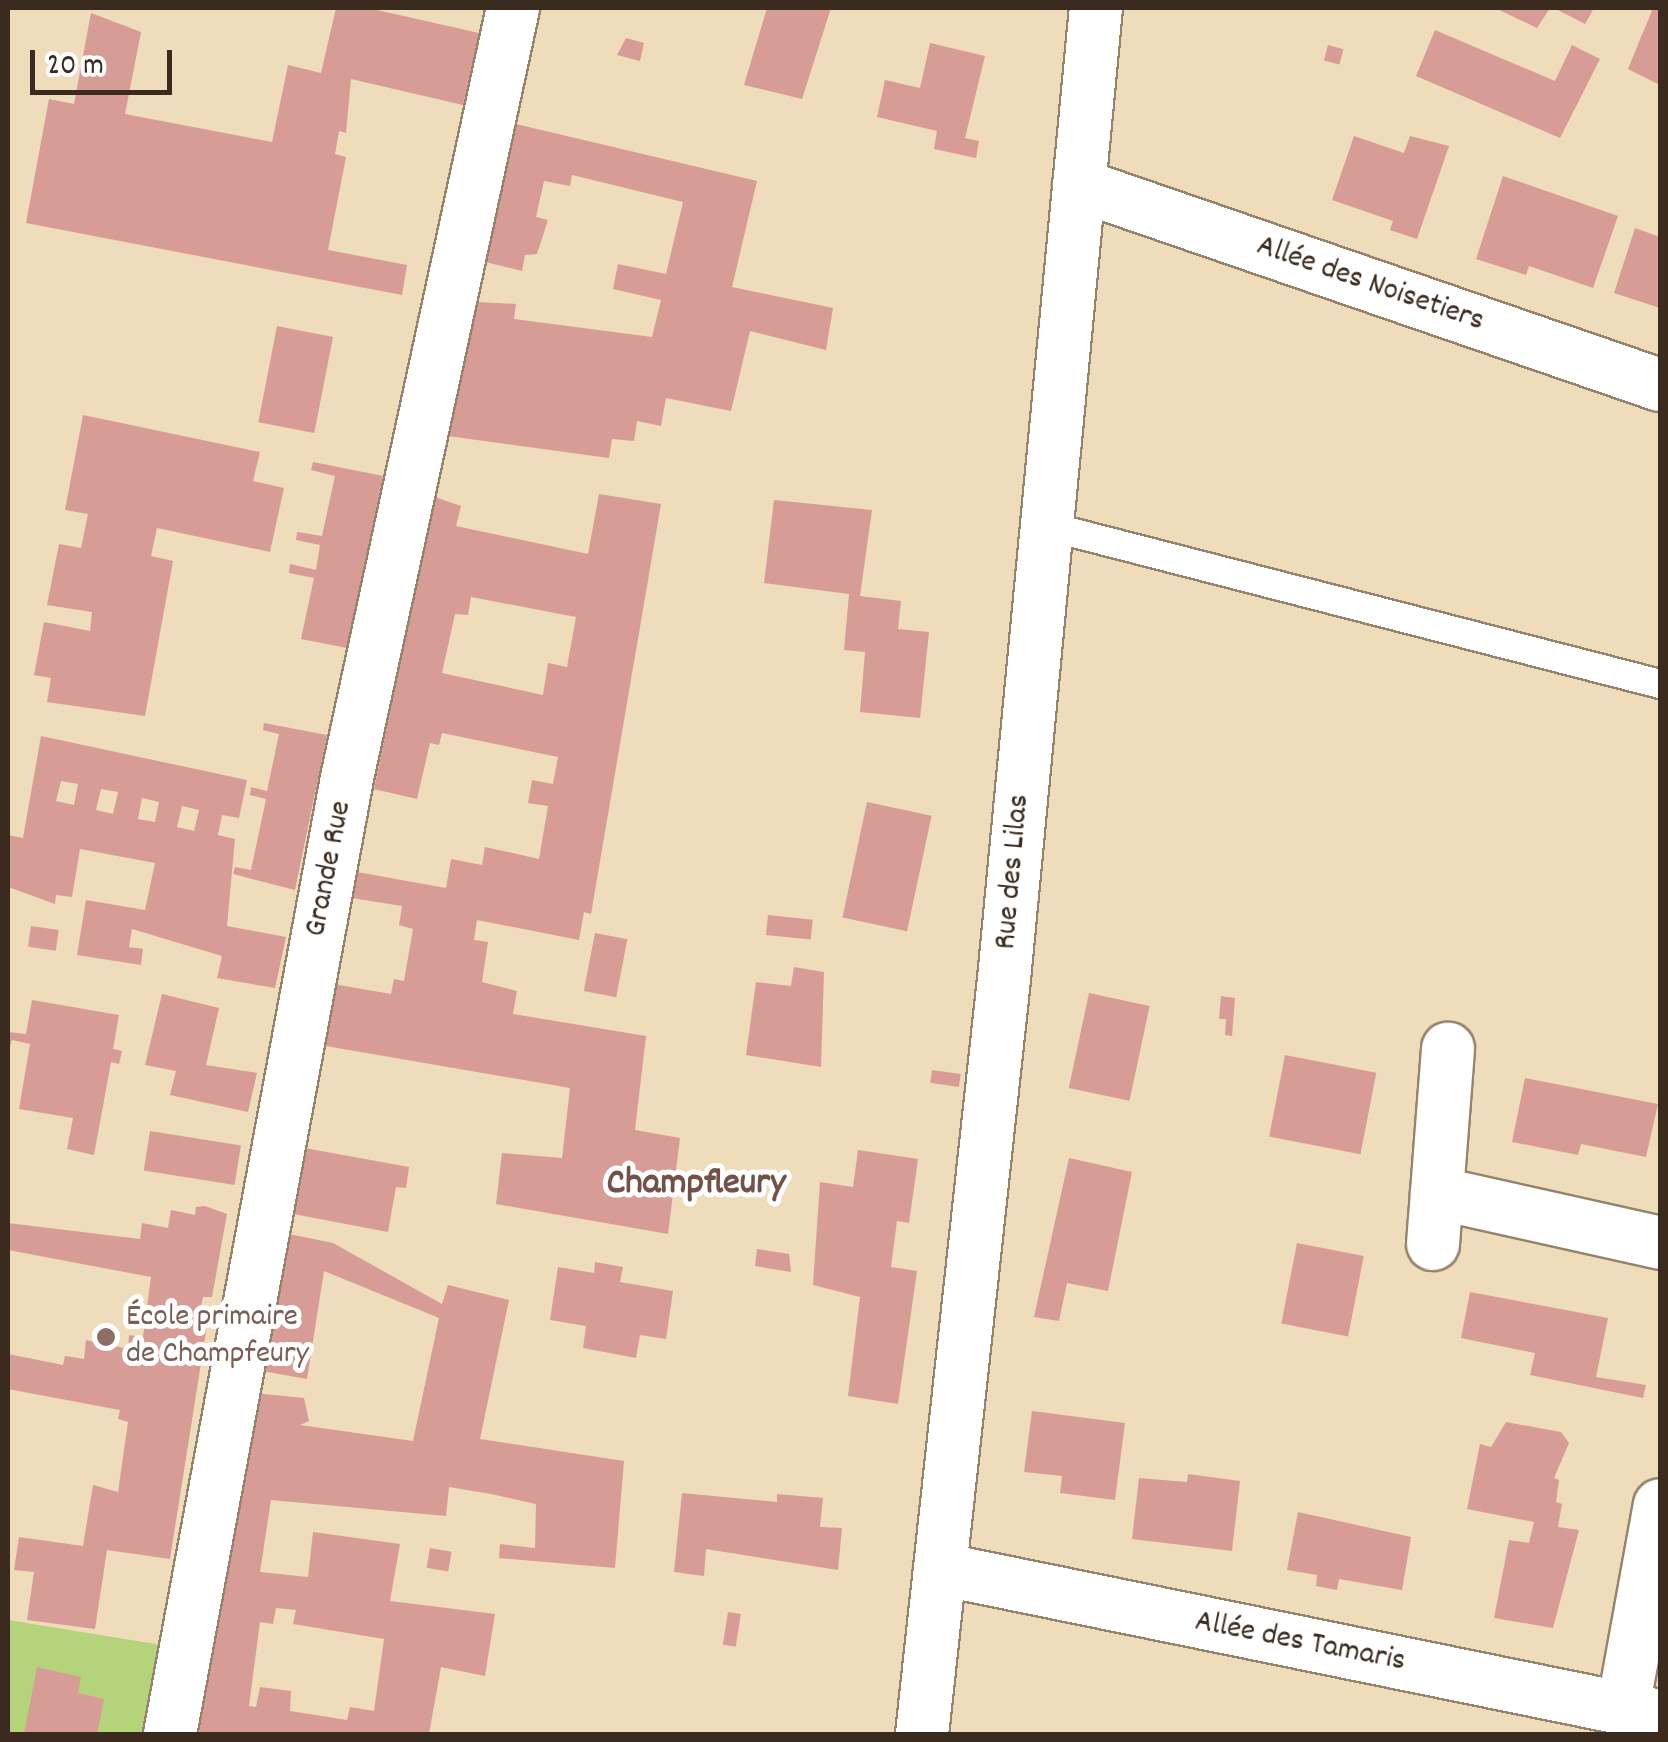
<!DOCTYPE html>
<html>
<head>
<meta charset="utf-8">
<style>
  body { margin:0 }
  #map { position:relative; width:1668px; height:1742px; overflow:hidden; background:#efdcbb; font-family:Dekko,sans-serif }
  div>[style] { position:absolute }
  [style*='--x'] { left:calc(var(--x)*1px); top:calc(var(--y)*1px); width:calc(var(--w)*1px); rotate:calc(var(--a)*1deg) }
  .green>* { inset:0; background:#b5d37a }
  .building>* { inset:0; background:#d79c95; transform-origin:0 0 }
  .roads { filter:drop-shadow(2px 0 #95836c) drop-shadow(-2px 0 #95836c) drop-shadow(0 2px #95836c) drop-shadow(0 -2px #95836c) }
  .lane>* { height:28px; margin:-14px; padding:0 14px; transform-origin:14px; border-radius:14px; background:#fff }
  .street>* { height:52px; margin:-26px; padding:0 26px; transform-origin:26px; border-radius:26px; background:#fff }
  .dots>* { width:28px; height:28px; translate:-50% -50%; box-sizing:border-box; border:5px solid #fff; border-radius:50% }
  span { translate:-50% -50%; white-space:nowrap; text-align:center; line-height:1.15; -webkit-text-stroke:10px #fff; paint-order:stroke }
  .street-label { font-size:32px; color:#3b2a1e }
  .education-label { font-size:32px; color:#785e54 }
  .left { translate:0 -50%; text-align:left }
  .quarter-label { font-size:38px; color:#725248; font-weight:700 }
  .frame { position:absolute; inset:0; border:10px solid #3b2a1e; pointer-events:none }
  .scale { position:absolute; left:30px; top:50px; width:142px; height:45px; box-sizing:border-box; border:5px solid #3b2a1e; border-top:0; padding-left:12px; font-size:30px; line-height:35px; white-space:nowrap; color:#3b2a1e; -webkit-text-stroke:8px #fff; paint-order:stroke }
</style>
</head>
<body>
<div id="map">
  <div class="green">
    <i style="clip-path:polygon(8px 1620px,168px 1646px,157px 1734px,8px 1734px)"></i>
  </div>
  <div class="building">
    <i style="clip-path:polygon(336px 8px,368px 8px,479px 33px,463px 105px,351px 79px,346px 133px,339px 131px,335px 154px,346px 157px,328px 250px,407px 265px,402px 295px,26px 223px,49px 99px,74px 104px,91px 13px,141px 32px,125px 114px,272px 142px,288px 65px,321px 73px)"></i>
    <i style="clip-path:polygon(767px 8px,831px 8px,802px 99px,744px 85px)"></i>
    <i style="clip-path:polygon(1495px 8px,1550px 8px,1537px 28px)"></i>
    <i style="clip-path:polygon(1554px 8px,1594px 8px,1585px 24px)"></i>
    <i style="clip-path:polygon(1653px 8px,1660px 8px,1660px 85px,1628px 69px)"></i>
    <i style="clip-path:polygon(1435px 30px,1555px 81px,1572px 45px,1600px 59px,1560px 138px,1416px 76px)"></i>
    <i style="clip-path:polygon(626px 38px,644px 43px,640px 61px,617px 55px)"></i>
    <i style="clip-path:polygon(930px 43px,985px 56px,965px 138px,979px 141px,976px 158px,934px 149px,937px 131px,877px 117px,885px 80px,920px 88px)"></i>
    <i style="left:1328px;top:45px;width:16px;height:16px;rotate:15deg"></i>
    <i style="clip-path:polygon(516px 124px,757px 181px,732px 287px,833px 308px,826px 350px,750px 331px,731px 411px,666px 398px,661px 426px,637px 421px,634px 441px,612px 439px,609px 458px,448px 436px,477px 302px,516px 304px,514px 319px,652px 337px,661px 300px,613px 289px,618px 264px,666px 274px,683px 202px,572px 175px,570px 186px,544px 181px,536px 217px,548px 220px,537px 254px,525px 255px,522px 271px,485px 262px)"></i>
    <i style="clip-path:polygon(1354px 136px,1404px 153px,1410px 136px,1449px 146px,1417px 239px,1390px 230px,1393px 221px,1332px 200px)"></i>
    <i style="clip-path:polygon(1503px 176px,1618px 216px,1593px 288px,1529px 266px,1526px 275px,1476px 259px)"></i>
    <i style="clip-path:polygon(1635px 228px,1660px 237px,1660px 308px,1614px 293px)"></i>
    <i style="left:277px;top:326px;width:57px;height:98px;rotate:11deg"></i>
    <i style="clip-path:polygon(83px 415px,260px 452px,253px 481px,284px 488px,270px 552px,157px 528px,151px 556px,173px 561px,145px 716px,47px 702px,51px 678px,34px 675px,44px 622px,90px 631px,92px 612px,47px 605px,59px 544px,81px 548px,88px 514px,65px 510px)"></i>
    <i style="clip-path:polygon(313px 462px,383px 476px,347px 648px,301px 639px,314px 578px,289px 573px,290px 564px,316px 570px,320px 545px,296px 540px,297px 532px,322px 536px,335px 476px,311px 470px)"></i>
    <i style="clip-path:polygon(evenodd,599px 494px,661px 504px,591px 914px,584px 912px,579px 940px,477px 920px,474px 940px,488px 942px,482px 982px,517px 991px,513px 1014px,646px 1036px,635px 1130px,680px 1138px,668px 1234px,496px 1204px,502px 1153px,562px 1158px,570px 1088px,320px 1045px,333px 984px,391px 994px,394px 979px,404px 981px,413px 929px,399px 925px,402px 906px,352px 898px,357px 872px,446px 888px,451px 859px,482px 865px,485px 847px,539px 859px,548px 806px,528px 803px,532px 780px,553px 784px,558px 757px,442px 733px,439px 745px,430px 743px,417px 799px,374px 789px,435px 497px,461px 506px,456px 526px,588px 554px,599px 494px,471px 597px,576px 617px,567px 667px,548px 663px,543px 695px,442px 673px,455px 614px,468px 615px,471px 597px)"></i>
    <i style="clip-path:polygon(774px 500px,872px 510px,860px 596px,901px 601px,898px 629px,929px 632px,920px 718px,860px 712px,865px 652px,844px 650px,849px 594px,764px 583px)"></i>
    <i style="clip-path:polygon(264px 723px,327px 735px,295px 890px,233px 874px,235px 867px,251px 870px,266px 799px,250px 795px,251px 787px,267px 791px,279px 734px,263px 730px)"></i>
    <i style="clip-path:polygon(evenodd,41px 736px,247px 780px,239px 818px,222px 815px,218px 835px,235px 839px,227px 926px,286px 937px,275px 988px,217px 978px,222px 956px,132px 929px,129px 947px,143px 949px,141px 965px,77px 955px,86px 900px,145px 910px,155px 863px,80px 849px,72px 897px,56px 895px,55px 904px,8px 887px,8px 835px,23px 838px,41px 736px,61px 781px,78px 784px,74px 805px,56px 801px,61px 781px,41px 736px,101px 789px,118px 792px,113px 814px,96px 810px,101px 789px,41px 736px,142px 798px,159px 802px,155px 822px,138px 819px,142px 798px,41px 736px,182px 806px,199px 810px,194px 831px,177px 827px,182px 806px)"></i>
    <i style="left:867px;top:802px;width:66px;height:118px;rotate:12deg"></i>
    <i style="left:768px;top:915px;width:45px;height:20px;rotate:6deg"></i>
    <i style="left:31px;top:926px;width:28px;height:21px;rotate:8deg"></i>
    <i style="left:595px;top:933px;width:33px;height:59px;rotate:11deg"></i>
    <i style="clip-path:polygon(794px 967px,824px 972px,821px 1067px,746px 1055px,756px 982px,791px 986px)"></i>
    <i style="left:1089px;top:993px;width:62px;height:97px;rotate:12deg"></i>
    <i style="clip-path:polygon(162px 994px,219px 1008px,206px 1065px,257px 1073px,248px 1112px,170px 1095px,176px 1071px,145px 1065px)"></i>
    <i style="clip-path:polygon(1221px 996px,1235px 998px,1232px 1036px,1225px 1035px,1226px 1019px,1219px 1019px)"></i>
    <i style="clip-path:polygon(32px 1000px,119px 1015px,113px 1049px,122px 1051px,119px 1064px,111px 1062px,94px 1155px,67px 1149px,73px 1118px,19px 1109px,30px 1044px,12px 1040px,8px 1054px,8px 1032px,26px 1034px)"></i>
    <i style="left:1285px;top:1055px;width:93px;height:83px;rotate:11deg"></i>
    <i style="left:932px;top:1070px;width:29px;height:13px;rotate:8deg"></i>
    <i style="clip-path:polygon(1525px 1078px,1658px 1104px,1646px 1157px,1581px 1144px,1578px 1155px,1512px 1142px)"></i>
    <i style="left:150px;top:1131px;width:92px;height:40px;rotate:9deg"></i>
    <i style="clip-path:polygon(299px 1147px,409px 1167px,406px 1188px,396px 1187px,388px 1232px,283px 1212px)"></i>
    <i style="clip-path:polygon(858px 1150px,918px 1159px,909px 1223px,897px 1221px,891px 1267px,917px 1271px,898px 1404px,848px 1396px,860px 1297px,813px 1285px,820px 1182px,853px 1187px)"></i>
    <i style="clip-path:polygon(1069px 1158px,1132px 1172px,1108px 1291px,1067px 1283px,1059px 1321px,1034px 1317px)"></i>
    <i style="clip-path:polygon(205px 1206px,227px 1214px,212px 1297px,203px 1297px,199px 1316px,208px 1319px,170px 1559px,107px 1550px,95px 1629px,27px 1620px,34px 1572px,14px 1570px,19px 1537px,83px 1546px,93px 1485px,118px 1492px,128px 1422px,118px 1419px,120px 1410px,8px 1389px,8px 1354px,63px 1365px,65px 1356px,84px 1359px,86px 1340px,128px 1349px,129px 1335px,143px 1337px,151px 1277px,8px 1250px,8px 1223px,140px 1239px,142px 1223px,168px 1228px,171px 1210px,195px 1215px,196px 1207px)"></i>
    <i style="clip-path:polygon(evenodd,279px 1232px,333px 1243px,442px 1304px,448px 1285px,509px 1300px,480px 1439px,624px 1461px,615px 1568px,499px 1558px,500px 1544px,535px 1548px,536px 1504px,491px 1494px,449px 1487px,446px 1516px,271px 1500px,260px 1572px,308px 1577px,313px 1532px,400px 1544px,390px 1601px,495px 1614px,485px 1676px,441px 1667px,429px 1734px,199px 1734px,253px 1393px,304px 1398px,309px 1421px,300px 1425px,413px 1441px,439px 1318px,324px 1271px,307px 1379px,256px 1370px,279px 1232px,276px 1608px,296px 1610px,293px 1624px,384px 1639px,374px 1711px,350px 1707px,347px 1720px,290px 1711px,291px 1691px,260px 1687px,256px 1707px,249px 1706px,260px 1622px,273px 1624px,276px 1608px)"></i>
    <i style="left:1297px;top:1243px;width:68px;height:82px;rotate:11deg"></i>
    <i style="clip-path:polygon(757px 1249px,789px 1254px,791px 1272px,755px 1266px)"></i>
    <i style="clip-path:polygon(595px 1262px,623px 1267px,620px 1282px,673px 1291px,666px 1339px,640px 1335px,636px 1358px,583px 1348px,586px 1326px,550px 1320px,558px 1267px,594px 1273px)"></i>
    <i style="clip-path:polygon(1470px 1292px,1608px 1318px,1596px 1377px,1646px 1385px,1643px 1398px,1530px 1375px,1535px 1353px,1461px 1338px)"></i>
    <i style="clip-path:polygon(1032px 1411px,1125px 1423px,1115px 1500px,1060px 1493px,1062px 1476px,1024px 1472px)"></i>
    <i style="clip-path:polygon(1506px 1422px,1561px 1432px,1569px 1443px,1554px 1478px,1559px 1480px,1556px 1502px,1562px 1504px,1558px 1527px,1579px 1530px,1553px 1628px,1494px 1618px,1509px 1540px,1529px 1543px,1534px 1522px,1467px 1509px,1480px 1444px,1491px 1447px)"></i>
    <i style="clip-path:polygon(1188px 1474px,1240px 1481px,1232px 1551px,1132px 1539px,1139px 1478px,1187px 1482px)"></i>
    <i style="clip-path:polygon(682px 1493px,777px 1502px,777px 1494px,823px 1498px,820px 1527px,842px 1528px,838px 1570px,706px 1549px,704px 1576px,674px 1572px)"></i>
    <i style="clip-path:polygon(1298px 1512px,1411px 1537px,1402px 1590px,1339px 1579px,1337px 1590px,1316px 1586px,1317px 1575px,1287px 1570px)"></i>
    <i style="left:430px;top:1548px;width:22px;height:20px;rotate:10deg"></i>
    <i style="left:728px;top:1612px;width:13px;height:33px;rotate:9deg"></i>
    <i style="clip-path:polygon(37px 1667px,81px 1677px,78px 1693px,104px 1699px,97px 1734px,24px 1734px)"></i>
  </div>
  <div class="roads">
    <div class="lane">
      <i style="--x:1047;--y:526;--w:633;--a:14.45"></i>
    </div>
    <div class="street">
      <i style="--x:1079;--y:185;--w:614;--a:19"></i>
      <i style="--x:1437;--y:1193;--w:229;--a:12.6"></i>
      <i style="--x:1433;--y:1244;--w:196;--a:-85.6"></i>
      <i style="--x:940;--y:1569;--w:735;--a:11.54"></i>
      <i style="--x:1623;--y:1708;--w:206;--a:-79.7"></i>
      <i style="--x:170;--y:1734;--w:972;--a:-79.51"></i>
      <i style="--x:347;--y:778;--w:788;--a:-77.83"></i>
      <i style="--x:922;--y:1734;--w:759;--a:-83.8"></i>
      <i style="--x:1004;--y:979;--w:975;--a:-84.59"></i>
    </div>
  </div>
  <div class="dots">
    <i style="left:106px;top:1337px;background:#8d6e63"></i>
  </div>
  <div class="street-label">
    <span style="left:1370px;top:285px;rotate:19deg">Allée des Noisetiers</span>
    <span style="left:330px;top:869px;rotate:-79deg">Grande Rue</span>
    <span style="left:1014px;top:872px;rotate:-85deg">Rue des Lilas</span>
    <span style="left:1300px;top:1643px;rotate:11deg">Allée des Tamaris</span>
  </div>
  <div class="education-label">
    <span class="left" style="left:126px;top:1337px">École primaire<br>de Champfeury</span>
  </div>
  <div class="quarter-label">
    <span style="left:696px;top:1185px">Champfleury</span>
  </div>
  <div class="frame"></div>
  <div class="scale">20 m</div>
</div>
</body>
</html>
